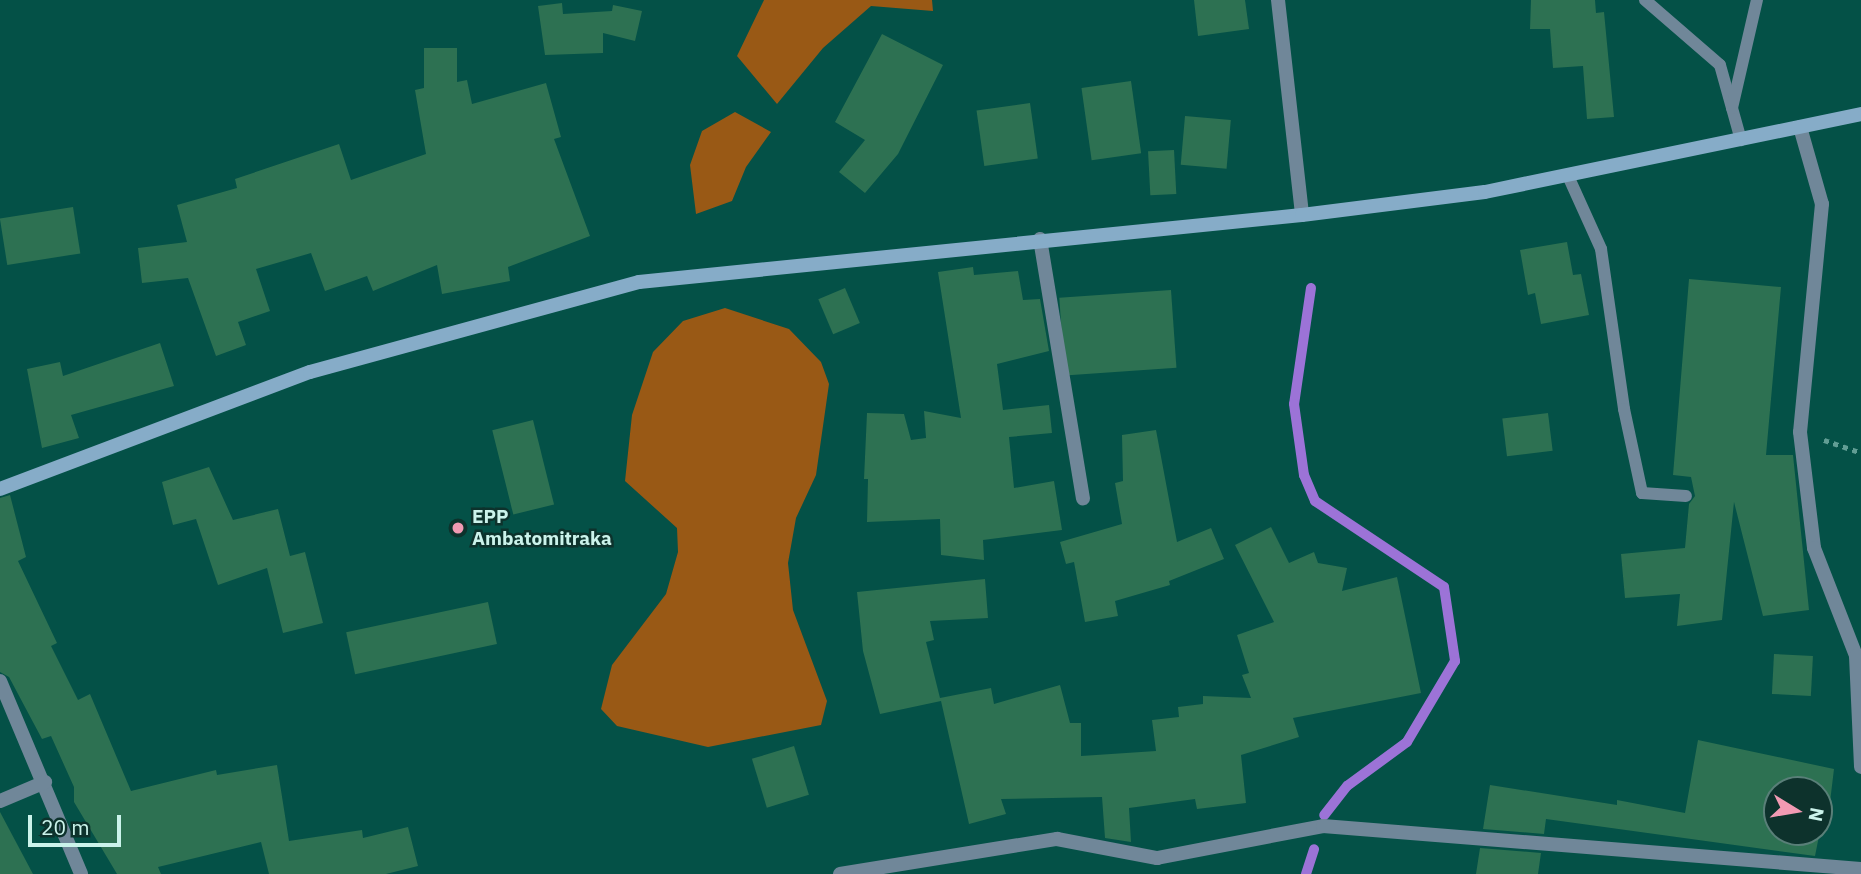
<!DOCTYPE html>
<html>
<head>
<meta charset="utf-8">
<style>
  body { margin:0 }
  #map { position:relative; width:1861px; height:874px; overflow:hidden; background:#045147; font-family:"IBM Plex Sans",sans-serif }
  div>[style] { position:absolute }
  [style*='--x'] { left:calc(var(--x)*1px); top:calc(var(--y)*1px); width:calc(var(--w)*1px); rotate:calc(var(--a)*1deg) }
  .green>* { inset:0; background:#995915 }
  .stream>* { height:10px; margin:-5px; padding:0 5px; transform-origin:5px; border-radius:5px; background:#9c73d7 }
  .building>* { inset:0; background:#2d7152; transform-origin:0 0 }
  .path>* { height:4.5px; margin-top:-2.25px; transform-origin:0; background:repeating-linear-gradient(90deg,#619d94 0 5px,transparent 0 10px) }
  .service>* { height:12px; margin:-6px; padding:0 6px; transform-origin:6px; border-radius:6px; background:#708799 }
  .minor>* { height:14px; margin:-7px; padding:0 7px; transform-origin:7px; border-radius:7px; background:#708799 }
  .secondary>* { height:14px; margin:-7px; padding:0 7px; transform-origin:7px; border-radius:7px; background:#86acc8 }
  .dots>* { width:19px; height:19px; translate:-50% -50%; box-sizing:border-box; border:4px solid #0d322c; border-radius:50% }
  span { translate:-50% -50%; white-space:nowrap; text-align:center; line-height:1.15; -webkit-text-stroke:5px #0d322c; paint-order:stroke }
  .poi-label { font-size:19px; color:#cbf3eb; font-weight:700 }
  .left { translate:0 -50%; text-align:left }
  .north { position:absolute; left:1763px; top:776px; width:70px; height:70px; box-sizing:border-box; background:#0d322c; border:2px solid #597f78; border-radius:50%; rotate:101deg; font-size:19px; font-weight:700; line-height:28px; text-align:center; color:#cbf3eb }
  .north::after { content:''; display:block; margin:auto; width:24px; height:32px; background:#f19ab3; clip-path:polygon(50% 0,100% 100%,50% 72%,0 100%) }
  .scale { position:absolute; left:28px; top:815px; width:93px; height:32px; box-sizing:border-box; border:4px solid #cbf3eb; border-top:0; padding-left:9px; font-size:21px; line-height:24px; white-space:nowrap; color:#cbf3eb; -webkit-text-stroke:5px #0d322c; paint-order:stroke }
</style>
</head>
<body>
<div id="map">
  <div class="green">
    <i style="clip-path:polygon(764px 0,932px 0,933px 11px,871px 6px,823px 48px,777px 104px,737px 56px)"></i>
    <i style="clip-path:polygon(735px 112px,771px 132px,746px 167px,732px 201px,696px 214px,690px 165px,702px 131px)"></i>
    <i style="clip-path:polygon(725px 308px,789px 329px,821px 362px,829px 384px,816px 475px,796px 518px,788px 563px,793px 610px,827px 701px,821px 725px,708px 747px,617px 726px,601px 709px,612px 665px,666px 594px,678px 552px,677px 528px,625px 481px,632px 415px,653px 352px,683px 321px)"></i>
  </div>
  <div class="stream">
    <i style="--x:1311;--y:288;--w:117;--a:98.3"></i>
    <i style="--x:1294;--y:404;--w:72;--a:82"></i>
    <i style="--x:1304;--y:475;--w:28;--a:67"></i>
    <i style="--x:1315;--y:501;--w:155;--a:33.7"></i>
    <i style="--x:1444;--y:587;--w:75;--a:81.5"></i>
    <i style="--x:1455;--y:661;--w:94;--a:120.7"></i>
    <i style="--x:1407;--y:742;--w:74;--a:143.7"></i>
    <i style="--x:1347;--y:786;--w:37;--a:128"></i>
    <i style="--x:1306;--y:874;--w:26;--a:-72"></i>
  </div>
  <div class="building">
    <i style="clip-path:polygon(1194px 0,1245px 0,1249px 29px,1198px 36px)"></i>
    <i style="clip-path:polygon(1531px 0,1595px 0,1596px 13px,1604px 12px,1614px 117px,1587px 119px,1583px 66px,1553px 68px,1550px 29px,1530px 29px)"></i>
    <i style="clip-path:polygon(562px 3px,563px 14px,612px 11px,613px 5px,642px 11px,635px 41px,603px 33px,603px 53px,545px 55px,538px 6px)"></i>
    <i style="clip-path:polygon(882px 34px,943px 65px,898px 154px,865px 193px,839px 172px,865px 140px,835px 122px)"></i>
    <i style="clip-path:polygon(424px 48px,457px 48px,457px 82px,467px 80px,472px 104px,546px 83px,561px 137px,554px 139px,590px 236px,508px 267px,510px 281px,442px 294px,437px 265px,373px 291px,367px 276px,325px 291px,311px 253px,256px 269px,270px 311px,238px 322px,246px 345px,216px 356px,188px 278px,142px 283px,138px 248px,187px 242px,177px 205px,237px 188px,235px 179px,339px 144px,351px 180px,426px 154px,415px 90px,424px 88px)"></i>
    <i style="left:1131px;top:81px;width:73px;height:50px;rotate:82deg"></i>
    <i style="left:1030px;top:103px;width:56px;height:54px;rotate:82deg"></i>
    <i style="left:1185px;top:116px;width:46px;height:49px;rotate:5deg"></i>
    <i style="left:1174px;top:150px;width:44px;height:26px;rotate:87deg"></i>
    <i style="left:73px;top:207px;width:47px;height:74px;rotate:81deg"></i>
    <i style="clip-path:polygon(1567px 242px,1573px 275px,1581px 274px,1589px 315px,1541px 324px,1535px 293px,1528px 295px,1520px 250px)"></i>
    <i style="clip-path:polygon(973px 267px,974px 275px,1018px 271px,1023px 300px,1040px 299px,1049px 351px,997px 364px,1003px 410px,1049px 405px,1052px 433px,1009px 437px,1014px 488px,1054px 481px,1062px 530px,983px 540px,984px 560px,941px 555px,940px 519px,867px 522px,868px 479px,864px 479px,867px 413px,904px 414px,911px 440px,926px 438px,924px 411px,961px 418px,938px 272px)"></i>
    <i style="clip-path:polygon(1689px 279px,1781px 287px,1766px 455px,1793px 455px,1809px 610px,1763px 616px,1734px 502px,1722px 620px,1677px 626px,1680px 594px,1625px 598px,1621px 554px,1685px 548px,1689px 504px,1695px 496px,1691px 477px,1673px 475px)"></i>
    <i style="left:845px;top:288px;width:38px;height:29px;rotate:67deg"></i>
    <i style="left:1171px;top:290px;width:78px;height:112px;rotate:86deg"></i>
    <i style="clip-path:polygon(160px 343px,174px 386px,71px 415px,79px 438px,42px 448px,27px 369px,60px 362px,63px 376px)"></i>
    <i style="left:1548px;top:413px;width:38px;height:46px;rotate:83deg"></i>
    <i style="left:533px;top:420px;width:87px;height:42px;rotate:76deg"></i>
    <i style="clip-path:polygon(1156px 430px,1177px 542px,1211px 528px,1224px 559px,1169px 581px,1170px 585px,1115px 601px,1118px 616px,1085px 622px,1074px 562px,1066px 564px,1060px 542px,1122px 524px,1115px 483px,1123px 481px,1122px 435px)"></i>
    <i style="clip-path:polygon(209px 467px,233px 520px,278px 509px,290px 556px,305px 552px,323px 623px,283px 633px,267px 568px,218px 585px,196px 519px,173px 525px,162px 482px)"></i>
    <i style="clip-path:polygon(10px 495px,26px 557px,18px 561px,57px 643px,51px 646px,78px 700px,90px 694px,131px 791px,216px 770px,217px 775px,277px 765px,289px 841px,362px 830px,363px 838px,408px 827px,418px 866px,386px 874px,269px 874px,261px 842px,158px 867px,161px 874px,117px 874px,74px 802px,74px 787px,51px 736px,42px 739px,9px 677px,0 672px,0 498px)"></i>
    <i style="clip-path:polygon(1271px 527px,1289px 563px,1314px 552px,1318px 563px,1347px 568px,1342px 591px,1397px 577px,1421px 693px,1293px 718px,1299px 737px,1241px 755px,1246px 803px,1197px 809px,1195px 799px,1129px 808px,1131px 842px,1105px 838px,1102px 797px,1001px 799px,1006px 814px,969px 824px,941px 701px,880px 714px,863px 651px,857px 592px,985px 579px,988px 618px,930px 621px,934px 640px,926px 642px,940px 698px,991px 688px,994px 704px,1060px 685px,1070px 723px,1081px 723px,1081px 756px,1156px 751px,1152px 720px,1179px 717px,1178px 707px,1203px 704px,1203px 696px,1251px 698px,1242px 675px,1249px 673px,1237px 635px,1274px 622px,1235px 545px)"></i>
    <i style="left:488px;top:602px;width:43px;height:145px;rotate:78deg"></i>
    <i style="left:1774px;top:654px;width:39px;height:40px;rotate:3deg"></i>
    <i style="clip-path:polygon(evenodd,1698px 740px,1834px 769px,1827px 827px,1821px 826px,1815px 856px,1546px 819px,1544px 834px,1483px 829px,1490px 785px,1617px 805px,1617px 800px,1685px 813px,1698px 740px,1777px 790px,1819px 790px,1819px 832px,1777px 832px,1777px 790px)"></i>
    <i style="left:794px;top:746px;width:51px;height:44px;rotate:73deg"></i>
    <i style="clip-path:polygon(0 812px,33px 874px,0 874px)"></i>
    <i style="clip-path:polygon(1480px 848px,1541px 853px,1538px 874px,1476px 874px)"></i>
  </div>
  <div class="path">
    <i style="--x:1824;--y:440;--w:39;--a:19"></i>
  </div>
  <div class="service">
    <i style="--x:1645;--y:0;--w:99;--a:40.9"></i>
    <i style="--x:1720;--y:65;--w:78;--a:74.4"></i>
    <i style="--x:1732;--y:108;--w:111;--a:-77"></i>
    <i style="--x:1569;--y:178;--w:78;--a:65.7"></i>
    <i style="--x:1601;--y:249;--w:162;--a:81.8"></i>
    <i style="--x:1624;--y:409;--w:86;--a:77.9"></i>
    <i style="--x:1642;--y:493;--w:44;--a:3.9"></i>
  </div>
  <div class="minor">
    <i style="--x:1278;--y:0;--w:216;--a:83.6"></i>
    <i style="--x:1800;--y:127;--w:80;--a:74.1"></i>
    <i style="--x:1822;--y:204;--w:229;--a:95.5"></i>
    <i style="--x:1800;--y:432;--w:117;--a:83.1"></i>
    <i style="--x:1814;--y:548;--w:116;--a:68.7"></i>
    <i style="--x:1856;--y:656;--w:111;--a:87.4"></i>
    <i style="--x:1040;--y:239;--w:263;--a:80.6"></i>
    <i style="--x:0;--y:681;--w:209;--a:67.2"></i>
    <i style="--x:0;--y:801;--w:49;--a:-22.9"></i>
    <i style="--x:840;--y:874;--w:220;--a:-9.2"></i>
    <i style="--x:1057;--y:839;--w:102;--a:10.8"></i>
    <i style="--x:1157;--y:858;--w:169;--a:-10.9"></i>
    <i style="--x:1323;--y:826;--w:540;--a:4.57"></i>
  </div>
  <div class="secondary">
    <i style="--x:0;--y:489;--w:331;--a:-20.7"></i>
    <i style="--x:310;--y:372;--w:341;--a:-15.3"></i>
    <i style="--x:639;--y:282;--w:666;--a:-5.77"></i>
    <i style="--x:1302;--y:215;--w:184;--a:-7.2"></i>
    <i style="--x:1485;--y:192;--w:384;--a:-11.7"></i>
  </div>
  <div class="dots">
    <i style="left:458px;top:528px;background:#f19ab3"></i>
  </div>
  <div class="poi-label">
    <span class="left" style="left:472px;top:528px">EPP<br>Ambatomitraka</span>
  </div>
  <div class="north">N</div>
  <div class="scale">20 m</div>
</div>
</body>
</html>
